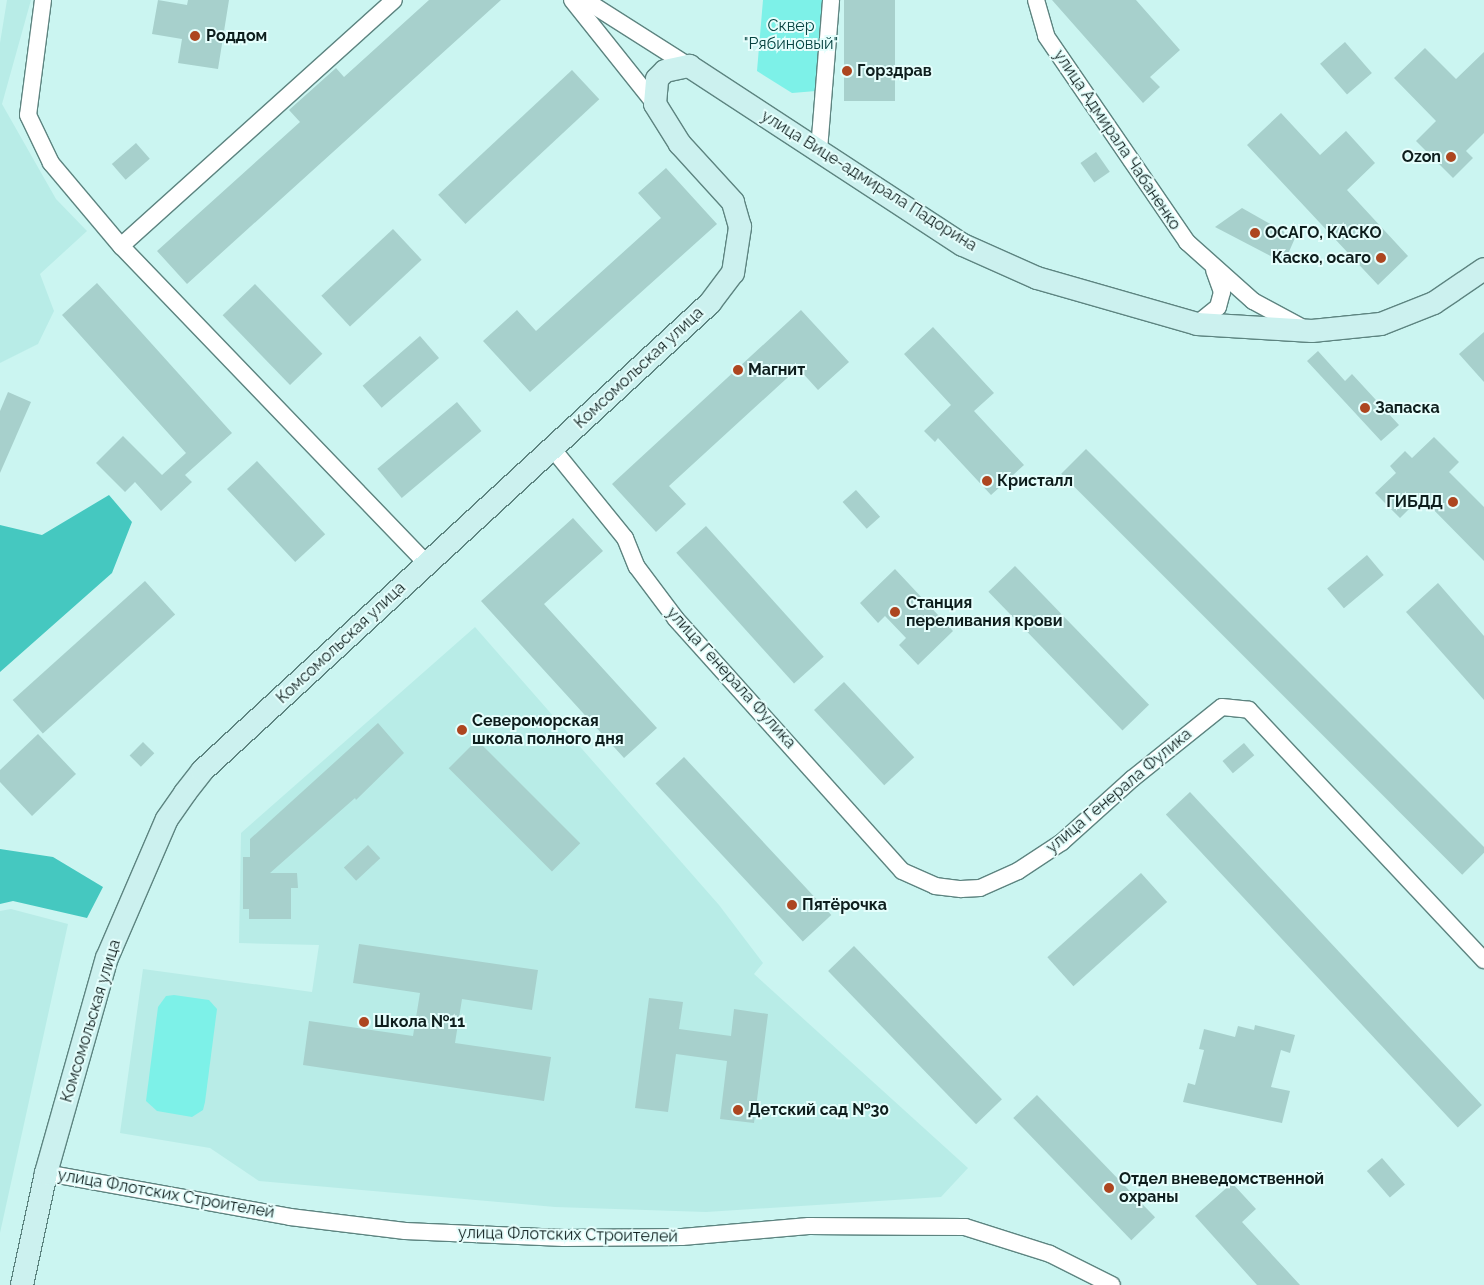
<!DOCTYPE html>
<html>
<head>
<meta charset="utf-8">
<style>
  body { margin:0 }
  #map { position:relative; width:1484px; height:1285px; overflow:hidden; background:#cbf5f1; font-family:Raleway,sans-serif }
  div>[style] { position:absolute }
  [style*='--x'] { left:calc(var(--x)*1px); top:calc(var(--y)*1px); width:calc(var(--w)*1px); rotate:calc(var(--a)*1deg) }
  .built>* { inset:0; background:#b8ece7 }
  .green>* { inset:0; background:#7df1e8 }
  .forest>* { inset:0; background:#45c8c0 }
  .building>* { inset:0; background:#a7d0cc; transform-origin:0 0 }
  .roads { filter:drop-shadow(1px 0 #5d8480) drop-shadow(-1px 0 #5d8480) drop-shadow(0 1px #5d8480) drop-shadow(0 -1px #5d8480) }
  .street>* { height:16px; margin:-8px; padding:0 8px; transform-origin:8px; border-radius:8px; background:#fff }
  .secondary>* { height:22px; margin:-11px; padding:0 11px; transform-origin:11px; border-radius:11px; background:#ccf1ef }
  .dots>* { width:14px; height:14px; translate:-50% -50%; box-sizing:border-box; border:2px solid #e5fefc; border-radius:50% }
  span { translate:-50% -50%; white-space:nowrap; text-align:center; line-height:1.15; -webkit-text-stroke:4px #e5fefc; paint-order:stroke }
  .park-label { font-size:16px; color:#074340 }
  .poi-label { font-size:16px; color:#0e1e1d; font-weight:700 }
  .left { translate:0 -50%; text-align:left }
  .right { translate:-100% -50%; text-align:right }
  .street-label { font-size:16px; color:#0e1e1d }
</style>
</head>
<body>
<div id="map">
  <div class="built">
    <i style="clip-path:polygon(7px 0,31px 0,2px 104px,56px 199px,87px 231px,40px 274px,54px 311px,38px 344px,0 363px,0 43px)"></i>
    <i style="clip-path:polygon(475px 627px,719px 905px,763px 963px,754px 974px,968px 1168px,941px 1197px,706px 1212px,555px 1207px,259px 1181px,210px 1148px,120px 1133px,143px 969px,312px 992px,319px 945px,239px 943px,241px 833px)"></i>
    <i style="clip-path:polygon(11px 909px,68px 924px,0 1233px,0 911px)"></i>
  </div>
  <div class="green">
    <i style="clip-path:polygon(763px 0,825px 0,816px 91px,792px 93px,757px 71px)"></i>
    <i style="clip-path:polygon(174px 995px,209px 1000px,217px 1009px,205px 1102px,203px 1110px,192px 1117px,157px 1111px,146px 1101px,158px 1007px,166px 996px)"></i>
  </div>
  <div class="forest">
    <i style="clip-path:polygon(109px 495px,132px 522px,112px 573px,0 672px,0 525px,42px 535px)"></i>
    <i style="clip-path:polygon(0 849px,53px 857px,103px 887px,87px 918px,13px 901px,0 904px)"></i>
  </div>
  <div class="building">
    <i style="clip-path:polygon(158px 0,187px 5px,188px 0,229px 0,218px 69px,178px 63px,182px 39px,152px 34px)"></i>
    <i style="clip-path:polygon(429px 0,501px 0,187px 284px,157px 251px,300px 122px,289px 110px,336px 68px,344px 77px)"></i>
    <i style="left:844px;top:0;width:51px;height:101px"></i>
    <i style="clip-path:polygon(1052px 0,1136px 0,1180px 50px,1150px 77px,1160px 87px,1143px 103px)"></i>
    <i style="left:1345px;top:42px;width:41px;height:33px;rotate:49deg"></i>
    <i style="clip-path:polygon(1425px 48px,1456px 79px,1484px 52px,1484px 133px,1466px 151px,1473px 158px,1453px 178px,1416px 141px,1436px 121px,1394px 78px)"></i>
    <i style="left:572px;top:70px;width:40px;height:183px;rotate:47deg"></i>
    <i style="clip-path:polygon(1281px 113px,1320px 155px,1346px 131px,1375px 163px,1347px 190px,1408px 256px,1378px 285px,1247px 145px)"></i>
    <i style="left:136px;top:143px;width:21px;height:32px;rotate:49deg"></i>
    <i style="left:1096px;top:152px;width:24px;height:19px;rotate:55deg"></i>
    <i style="clip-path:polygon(666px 168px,717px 224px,530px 392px,483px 341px,517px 310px,536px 331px,661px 218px,638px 193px)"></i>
    <i style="clip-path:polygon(1242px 208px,1295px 238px,1284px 263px,1215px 227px)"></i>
    <i style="left:393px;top:229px;width:42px;height:98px;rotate:47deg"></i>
    <i style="clip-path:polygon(97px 283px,232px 433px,185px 475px,192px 482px,161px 511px,135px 482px,125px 492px,96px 463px,123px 436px,162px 475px,186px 453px,62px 315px)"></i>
    <i style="left:255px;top:284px;width:97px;height:45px;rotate:46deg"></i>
    <i style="clip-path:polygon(801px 310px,849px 362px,818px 390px,798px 368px,669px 486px,686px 504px,656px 532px,612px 484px)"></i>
    <i style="clip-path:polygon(933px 327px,994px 393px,974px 411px,1024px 465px,991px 495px,938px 438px,935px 442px,924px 431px,951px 405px,904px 354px)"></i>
    <i style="clip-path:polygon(1484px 332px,1484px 382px,1459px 354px)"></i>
    <i style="left:420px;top:336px;width:29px;height:76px;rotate:49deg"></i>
    <i style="clip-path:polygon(1318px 351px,1345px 381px,1352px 374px,1399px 425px,1381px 441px,1307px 361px)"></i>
    <i style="clip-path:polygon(8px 392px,31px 402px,0 473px,0 411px)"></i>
    <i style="left:457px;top:402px;width:38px;height:104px;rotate:50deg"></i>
    <i style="clip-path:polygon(1434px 437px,1459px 462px,1449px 472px,1484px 507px,1484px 561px,1421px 497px,1400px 518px,1375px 493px,1396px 473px,1390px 466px,1405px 451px,1412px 458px)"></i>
    <i style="left:1086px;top:449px;width:567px;height:35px;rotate:45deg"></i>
    <i style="left:257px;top:461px;width:100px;height:41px;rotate:47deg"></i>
    <i style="left:856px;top:490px;width:36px;height:18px;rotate:48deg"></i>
    <i style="clip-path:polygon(573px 518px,603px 551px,544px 604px,657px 728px,624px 758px,481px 601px)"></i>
    <i style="left:706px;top:526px;width:176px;height:40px;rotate:48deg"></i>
    <i style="left:1367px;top:555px;width:26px;height:52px;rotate:50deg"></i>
    <i style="left:1015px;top:566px;width:193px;height:37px;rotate:46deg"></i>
    <i style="clip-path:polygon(895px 569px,953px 631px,918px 665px,899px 645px,906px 638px,885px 616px,878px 623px,860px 603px)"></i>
    <i style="left:145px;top:581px;width:45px;height:178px;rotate:48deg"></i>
    <i style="clip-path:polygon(1438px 583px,1484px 636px,1484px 700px,1406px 612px)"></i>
    <i style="left:844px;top:682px;width:103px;height:41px;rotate:47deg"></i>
    <i style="clip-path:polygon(378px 723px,404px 753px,356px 800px,355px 798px,270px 873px,297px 873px,298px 888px,291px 888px,291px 919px,249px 919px,249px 909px,243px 909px,243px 857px,250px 857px,250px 839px)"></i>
    <i style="clip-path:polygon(38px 734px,76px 774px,32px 816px,0 782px,0 770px)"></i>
    <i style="left:477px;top:740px;width:146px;height:40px;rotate:45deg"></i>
    <i style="left:143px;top:742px;width:16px;height:19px;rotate:45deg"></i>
    <i style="left:1244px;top:743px;width:16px;height:28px;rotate:50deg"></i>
    <i style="left:684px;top:757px;width:216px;height:39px;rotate:47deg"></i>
    <i style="left:1190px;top:792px;width:428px;height:33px;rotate:47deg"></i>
    <i style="left:368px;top:845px;width:18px;height:33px;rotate:47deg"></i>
    <i style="left:1141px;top:873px;width:39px;height:126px;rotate:48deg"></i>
    <i style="clip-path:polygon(359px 944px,538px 970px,532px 1010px,462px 999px,455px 1043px,551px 1057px,544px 1101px,303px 1065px,309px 1021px,413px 1036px,420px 993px,353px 983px)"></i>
    <i style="left:854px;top:946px;width:213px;height:36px;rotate:46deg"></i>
    <i style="clip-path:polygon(649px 998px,683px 1002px,679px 1029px,731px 1036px,734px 1009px,768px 1014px,754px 1123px,720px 1119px,727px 1061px,676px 1054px,668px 1112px,635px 1108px)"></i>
    <i style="clip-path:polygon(1255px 1025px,1295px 1035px,1290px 1053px,1281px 1050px,1271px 1087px,1290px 1091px,1282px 1123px,1183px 1102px,1188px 1083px,1195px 1085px,1204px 1050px,1199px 1049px,1204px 1029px,1235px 1037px,1238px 1026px,1254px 1030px)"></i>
    <i style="left:1037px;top:1095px;width:170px;height:33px;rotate:46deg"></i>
    <i style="left:1382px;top:1158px;width:35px;height:20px;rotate:49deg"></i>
    <i style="clip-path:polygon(1232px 1183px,1256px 1209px,1242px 1222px,1300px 1285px,1257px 1285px,1195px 1216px)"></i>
  </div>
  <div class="roads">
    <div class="street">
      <i style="--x:43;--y:0;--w:116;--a:97.4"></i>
      <i style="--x:28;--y:115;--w:53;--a:64.4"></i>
      <i style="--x:51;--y:163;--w:109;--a:49.9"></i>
      <i style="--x:121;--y:246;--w:440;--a:46.1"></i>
      <i style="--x:572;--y:0;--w:133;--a:51.4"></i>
      <i style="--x:585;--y:0;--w:123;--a:32.4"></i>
      <i style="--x:1036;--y:0;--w:37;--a:74"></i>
      <i style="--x:1046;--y:36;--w:250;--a:55.6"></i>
      <i style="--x:1187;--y:242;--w:89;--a:41.8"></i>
      <i style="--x:1253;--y:301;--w:55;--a:28.4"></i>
      <i style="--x:819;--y:150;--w:150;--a:-85.4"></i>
      <i style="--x:121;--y:246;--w:367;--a:-42"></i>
      <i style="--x:1197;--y:324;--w:27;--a:-39"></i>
      <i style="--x:1218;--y:307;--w:16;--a:-75"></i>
      <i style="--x:1222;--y:292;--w:23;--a:-110"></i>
      <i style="--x:552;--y:448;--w:116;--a:51"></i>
      <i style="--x:625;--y:538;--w:31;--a:68"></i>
      <i style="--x:637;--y:567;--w:65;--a:53.1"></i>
      <i style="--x:676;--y:619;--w:338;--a:48.1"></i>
      <i style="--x:902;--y:871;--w:36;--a:24"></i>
      <i style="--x:935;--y:886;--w:26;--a:7"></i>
      <i style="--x:961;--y:889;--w:19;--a:-3"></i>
      <i style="--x:980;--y:888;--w:42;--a:-24.1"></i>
      <i style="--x:1018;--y:871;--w:53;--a:-33.4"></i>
      <i style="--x:1062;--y:842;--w:94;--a:-42"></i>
      <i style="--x:1132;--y:779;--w:115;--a:-38.7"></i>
      <i style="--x:1222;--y:707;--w:27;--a:6"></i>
      <i style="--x:1249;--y:710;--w:343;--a:46.8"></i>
      <i style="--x:46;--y:1173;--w:248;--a:10.2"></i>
      <i style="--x:290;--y:1217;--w:116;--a:6.9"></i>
      <i style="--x:405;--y:1231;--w:159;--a:2.5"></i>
      <i style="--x:564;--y:1238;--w:118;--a:-0.5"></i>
      <i style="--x:682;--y:1237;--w:127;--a:-5"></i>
      <i style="--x:809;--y:1226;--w:156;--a:0.4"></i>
      <i style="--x:965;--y:1227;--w:89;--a:17.6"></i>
      <i style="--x:1050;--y:1254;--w:69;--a:26.6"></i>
    </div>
    <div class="secondary">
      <i style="--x:22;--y:1285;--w:115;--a:-77.9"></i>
      <i style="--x:46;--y:1173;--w:223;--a:-74.2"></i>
      <i style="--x:107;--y:958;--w:151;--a:-66.7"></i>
      <i style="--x:167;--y:819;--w:32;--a:-55"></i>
      <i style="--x:185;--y:793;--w:28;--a:-52"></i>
      <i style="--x:202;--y:771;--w:691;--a:-42.65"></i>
      <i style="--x:710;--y:303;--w:38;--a:-53"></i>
      <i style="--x:733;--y:273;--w:47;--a:-81.3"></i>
      <i style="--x:740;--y:227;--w:26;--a:-106"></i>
      <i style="--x:733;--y:202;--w:79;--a:-132.4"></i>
      <i style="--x:680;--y:144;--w:47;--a:-122"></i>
      <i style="--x:655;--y:104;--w:25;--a:-85"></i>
      <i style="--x:657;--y:79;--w:11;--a:-45"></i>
      <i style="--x:665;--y:71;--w:25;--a:-12"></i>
      <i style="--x:689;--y:66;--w:327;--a:33.2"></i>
      <i style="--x:963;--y:245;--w:81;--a:24"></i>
      <i style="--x:1037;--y:278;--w:166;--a:16"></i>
      <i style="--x:1197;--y:324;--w:115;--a:3.5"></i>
      <i style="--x:1312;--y:331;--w:69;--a:-5.8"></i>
      <i style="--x:1381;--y:324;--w:57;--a:-21.6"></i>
      <i style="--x:1434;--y:303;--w:60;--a:-34.2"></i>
    </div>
  </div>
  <div class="dots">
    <i style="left:195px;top:36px;background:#ad4620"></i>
    <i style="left:847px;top:71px;background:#ad4620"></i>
    <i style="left:1451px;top:157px;background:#ad4620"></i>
    <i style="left:1255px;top:233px;background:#ad4620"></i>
    <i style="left:1381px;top:258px;background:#ad4620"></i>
    <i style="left:738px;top:370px;background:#ad4620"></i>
    <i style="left:1365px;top:408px;background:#ad4620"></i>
    <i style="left:987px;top:481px;background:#ad4620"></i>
    <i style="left:1453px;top:502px;background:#ad4620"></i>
    <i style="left:895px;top:612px;background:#ad4620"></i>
    <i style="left:462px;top:730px;background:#ad4620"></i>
    <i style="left:792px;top:905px;background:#ad4620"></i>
    <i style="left:364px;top:1022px;background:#ad4620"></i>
    <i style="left:738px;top:1110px;background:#ad4620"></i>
    <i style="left:1109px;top:1188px;background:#ad4620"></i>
  </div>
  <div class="park-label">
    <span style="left:791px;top:35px">Сквер<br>"Рябиновый"</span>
  </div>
  <div class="poi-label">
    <span class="left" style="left:206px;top:36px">Роддом</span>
    <span class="left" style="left:857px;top:71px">Горздрав</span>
    <span class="right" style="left:1441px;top:157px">Ozon</span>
    <span class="left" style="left:1265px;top:233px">ОСАГО, КАСКО</span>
    <span class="right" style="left:1371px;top:258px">Каско, осаго</span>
    <span class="left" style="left:748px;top:370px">Магнит</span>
    <span class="left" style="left:1375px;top:408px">Запаска</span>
    <span class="left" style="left:997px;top:481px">Кристалл</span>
    <span class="right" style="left:1443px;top:502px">ГИБДД</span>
    <span class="left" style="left:906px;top:612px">Станция<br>переливания крови</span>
    <span class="left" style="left:472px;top:730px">Североморская<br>школа полного дня</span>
    <span class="left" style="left:802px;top:905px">Пятёрочка</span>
    <span class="left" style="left:374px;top:1022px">Школа №11</span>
    <span class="left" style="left:748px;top:1110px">Детский сад №30</span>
    <span class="left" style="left:1119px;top:1188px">Отдел вневедомственной<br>охраны</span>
  </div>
  <div class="street-label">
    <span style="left:1117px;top:140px;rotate:56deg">улица Адмирала Чабаненко</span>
    <span style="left:869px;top:181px;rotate:32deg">улица Вице-адмирала Падорина</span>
    <span style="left:639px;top:368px;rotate:-43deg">Комсомольская улица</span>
    <span style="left:341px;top:643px;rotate:-43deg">Комсомольская улица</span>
    <span style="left:731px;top:678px;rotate:48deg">улица Генерала Фулика</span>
    <span style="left:1119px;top:791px;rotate:-40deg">улица Генерала Фулика</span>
    <span style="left:91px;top:1021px;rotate:-73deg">Комсомольская улица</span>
    <span style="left:166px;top:1194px;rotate:10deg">улица Флотских Строителей</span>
    <span style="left:568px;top:1235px;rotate:1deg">улица Флотских Строителей</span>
  </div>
</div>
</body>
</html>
